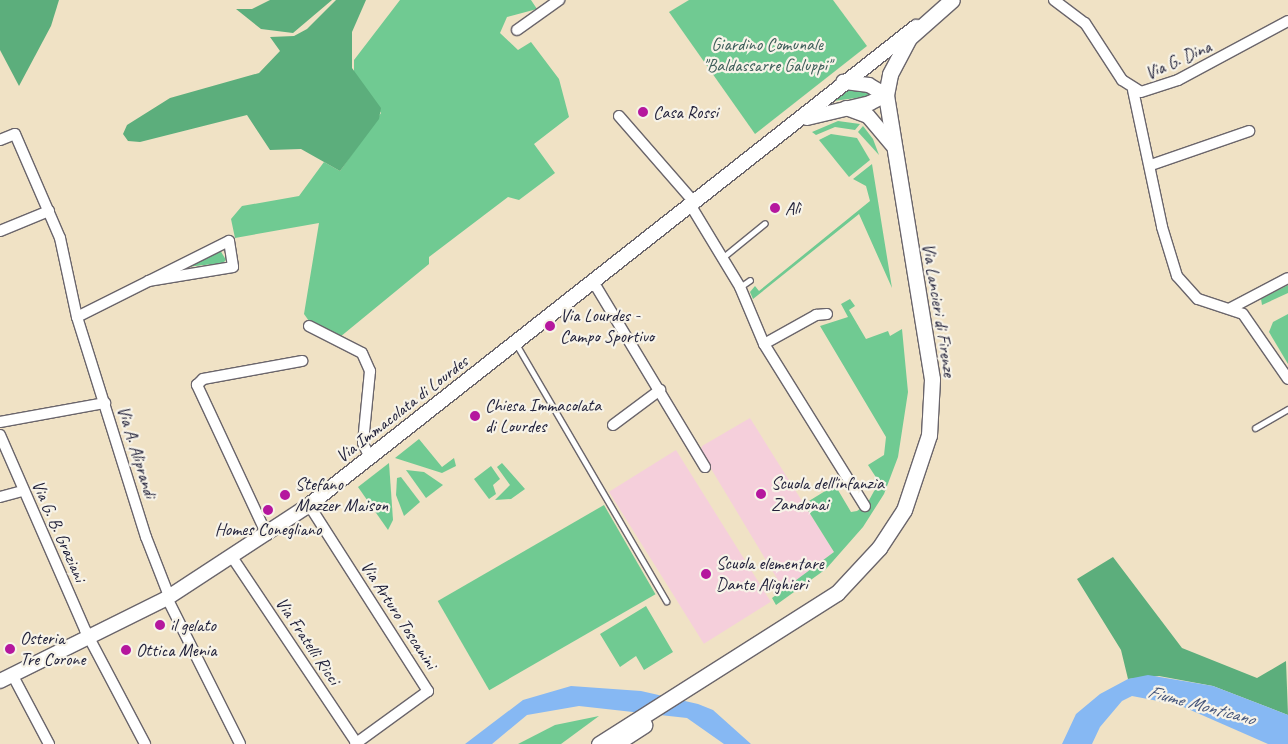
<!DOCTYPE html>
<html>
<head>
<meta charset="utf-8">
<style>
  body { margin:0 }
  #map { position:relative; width:1288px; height:744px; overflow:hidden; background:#f0e2c5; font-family:Caveat,sans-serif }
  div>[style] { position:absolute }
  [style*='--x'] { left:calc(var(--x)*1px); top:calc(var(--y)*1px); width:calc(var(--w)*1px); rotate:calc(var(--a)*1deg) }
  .built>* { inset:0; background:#f5cfdb; transform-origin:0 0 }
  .green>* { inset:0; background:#70ca92; transform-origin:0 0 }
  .forest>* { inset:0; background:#5cae7c }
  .water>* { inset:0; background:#86b8f3 }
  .roads { filter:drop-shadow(1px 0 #6a656b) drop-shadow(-1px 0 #6a656b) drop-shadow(0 1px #6a656b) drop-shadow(0 -1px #6a656b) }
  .service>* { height:5px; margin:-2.5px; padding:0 2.5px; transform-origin:2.5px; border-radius:2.5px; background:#fff }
  .minor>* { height:10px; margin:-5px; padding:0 5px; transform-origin:5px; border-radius:5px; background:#fff }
  .tertiary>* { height:14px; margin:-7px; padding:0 7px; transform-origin:7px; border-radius:7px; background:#fff }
  .secondary>* { height:15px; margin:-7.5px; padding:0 7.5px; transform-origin:7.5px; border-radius:7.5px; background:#fff }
  .dots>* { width:14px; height:14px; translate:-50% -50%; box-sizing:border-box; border:2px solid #f7f3e8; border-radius:50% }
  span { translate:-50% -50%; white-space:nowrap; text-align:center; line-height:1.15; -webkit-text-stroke:4.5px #f7f3e8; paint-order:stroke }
  .park-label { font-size:18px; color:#3d5d59 }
  .street-label { font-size:18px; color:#22223b }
  .poi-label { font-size:18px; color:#22223b }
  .left { translate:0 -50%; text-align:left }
  .water-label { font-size:19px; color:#45567b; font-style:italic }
</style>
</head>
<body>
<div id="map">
  <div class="built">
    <i style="clip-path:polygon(750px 418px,834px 552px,784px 590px,701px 452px,702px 446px)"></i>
    <i style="left:676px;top:450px;width:179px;height:79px;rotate:58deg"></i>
  </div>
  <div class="green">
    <i style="clip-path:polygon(400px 0,531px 0,537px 9px,507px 17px,500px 33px,518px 50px,531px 42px,559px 79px,569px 117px,534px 144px,555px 173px,519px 200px,508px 197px,429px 257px,429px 264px,340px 337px,309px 321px,304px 314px,319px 223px,235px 238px,231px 219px,242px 206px,299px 196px,324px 162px,340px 171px,381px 113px,354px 72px,354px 60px)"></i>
    <i style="clip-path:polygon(689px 0,833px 0,867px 46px,755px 134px,669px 12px)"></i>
    <i style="clip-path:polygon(862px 88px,871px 96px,826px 102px,841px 89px)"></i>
    <i style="clip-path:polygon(838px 121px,860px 124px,855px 130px,835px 127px,816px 135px,812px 132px)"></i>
    <i style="clip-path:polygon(863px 126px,873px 139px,879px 155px,858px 132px)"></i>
    <i style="clip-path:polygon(831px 134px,857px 138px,870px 160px,849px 177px,819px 140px)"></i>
    <i style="clip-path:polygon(872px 164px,892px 288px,859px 214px,753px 299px,750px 292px,755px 286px,759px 291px,870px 201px,866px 186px,853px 179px)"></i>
    <i style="clip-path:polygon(220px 250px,226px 260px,223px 263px,186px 267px)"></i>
    <i style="clip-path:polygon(1288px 285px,1288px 293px,1262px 305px,1261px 299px)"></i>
    <i style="clip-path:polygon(850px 299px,855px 306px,849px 310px,866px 339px,888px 331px,890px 336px,902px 329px,908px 392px,898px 457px,884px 494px,863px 527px,826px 569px,776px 605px,772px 598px,834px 552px,804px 504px,835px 485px,851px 512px,857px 511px,867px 504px,879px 482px,868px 465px,884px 455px,886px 437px,820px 326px,848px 317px,841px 304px)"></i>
    <i style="clip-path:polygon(1288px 314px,1288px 364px,1269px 332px,1273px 322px)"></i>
    <i style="clip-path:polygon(419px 439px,442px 467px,454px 458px,456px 466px,442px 473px,395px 458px)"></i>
    <i style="clip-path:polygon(389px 463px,393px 520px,388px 530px,358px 487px)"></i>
    <i style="clip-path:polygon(502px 463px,525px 489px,511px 499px,495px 500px,510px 485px,497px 467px)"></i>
    <i style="clip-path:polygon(491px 466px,500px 479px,493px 485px,496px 494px,489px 499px,474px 479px)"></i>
    <i style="clip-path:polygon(406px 470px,424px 472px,443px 485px,426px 498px)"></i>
    <i style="clip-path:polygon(401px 477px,420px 502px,404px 516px,396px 495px,397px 478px)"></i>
    <i style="left:604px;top:505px;width:103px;height:192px;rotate:60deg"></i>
    <i style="clip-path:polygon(646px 606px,673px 652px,644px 670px,636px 656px,620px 667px,600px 634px)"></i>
    <i style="clip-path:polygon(599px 716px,561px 744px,518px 744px,555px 725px)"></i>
  </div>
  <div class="forest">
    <i style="clip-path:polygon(0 0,59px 0,51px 26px,19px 86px,0 50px)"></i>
    <i style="clip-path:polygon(270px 0,332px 0,293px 33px,261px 29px,236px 9px,252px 9px)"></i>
    <i style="clip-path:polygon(336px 0,366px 0,352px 32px,352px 68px,381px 108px,379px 119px,340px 171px,301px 149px,270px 150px,247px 115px,140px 142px,128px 141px,123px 134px,127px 125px,170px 98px,259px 73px,280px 51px,270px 37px,294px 36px,307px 29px)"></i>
    <i style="clip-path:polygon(1113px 557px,1182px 648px,1257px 678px,1286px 661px,1288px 715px,1213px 686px,1159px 676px,1128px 679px,1121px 650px,1077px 579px)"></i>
  </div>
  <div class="water">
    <i style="clip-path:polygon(1148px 675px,1213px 686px,1288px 715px,1288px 744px,1268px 744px,1179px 705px,1132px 696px,1122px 701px,1100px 727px,1092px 744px,1062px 744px,1076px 714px,1100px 694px,1128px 679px)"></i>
    <i style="clip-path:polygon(571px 686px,641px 691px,698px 704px,713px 710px,751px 744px,724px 744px,687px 718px,579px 706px,527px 715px,492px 744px,465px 744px,523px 700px)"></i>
  </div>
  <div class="roads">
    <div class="service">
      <i style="--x:722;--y:258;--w:55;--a:-39.1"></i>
      <i style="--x:740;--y:287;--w:12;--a:-35"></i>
      <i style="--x:516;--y:344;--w:298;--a:59.7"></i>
      <i style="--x:1255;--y:428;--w:38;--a:-30"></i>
    </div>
    <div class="minor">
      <i style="--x:1054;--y:0;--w:39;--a:37"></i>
      <i style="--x:1085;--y:23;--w:68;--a:57"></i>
      <i style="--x:1122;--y:80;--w:22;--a:32"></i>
      <i style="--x:1141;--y:92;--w:39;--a:-18"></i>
      <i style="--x:1178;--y:80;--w:125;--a:-28.2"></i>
      <i style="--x:517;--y:30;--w:52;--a:-35.5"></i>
      <i style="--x:1133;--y:90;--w:140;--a:78"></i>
      <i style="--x:1162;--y:227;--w:51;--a:73"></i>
      <i style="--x:1177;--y:276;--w:31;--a:48"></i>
      <i style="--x:1198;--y:299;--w:47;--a:18.4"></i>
      <i style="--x:1243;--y:314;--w:79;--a:55.3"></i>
      <i style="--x:619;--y:116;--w:116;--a:48.9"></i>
      <i style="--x:0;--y:140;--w:16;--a:-22"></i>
      <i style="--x:15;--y:134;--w:113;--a:66.6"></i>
      <i style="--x:60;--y:238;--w:81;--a:77.9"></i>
      <i style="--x:77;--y:317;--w:231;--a:72.6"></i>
      <i style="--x:146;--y:537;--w:63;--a:68.7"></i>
      <i style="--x:1151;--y:165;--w:104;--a:-19.1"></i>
      <i style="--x:691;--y:206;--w:95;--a:58.8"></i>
      <i style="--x:740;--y:287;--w:62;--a:67.2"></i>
      <i style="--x:764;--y:344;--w:191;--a:58.1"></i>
      <i style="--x:0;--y:231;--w:53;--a:-22.2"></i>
      <i style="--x:594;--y:283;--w:215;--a:58.9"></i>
      <i style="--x:1231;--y:308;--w:64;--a:-27.8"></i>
      <i style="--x:77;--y:317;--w:170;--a:-26.6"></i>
      <i style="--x:229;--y:241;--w:26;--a:81"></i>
      <i style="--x:233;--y:267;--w:86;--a:170.6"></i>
      <i style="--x:309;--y:326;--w:59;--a:27"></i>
      <i style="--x:362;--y:353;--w:20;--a:66"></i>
      <i style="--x:370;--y:371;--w:72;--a:95.6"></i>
      <i style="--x:363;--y:443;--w:17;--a:65"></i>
      <i style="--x:764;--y:344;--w:60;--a:-29.1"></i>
      <i style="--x:816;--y:315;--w:11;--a:-5"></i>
      <i style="--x:0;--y:422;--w:107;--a:-10.3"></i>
      <i style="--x:613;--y:425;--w:59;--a:-36.7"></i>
      <i style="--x:0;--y:435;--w:213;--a:66.4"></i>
      <i style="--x:85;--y:630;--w:129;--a:62.2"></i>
      <i style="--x:0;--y:497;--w:24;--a:-15"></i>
      <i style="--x:309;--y:505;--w:221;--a:57.4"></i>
      <i style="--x:428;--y:691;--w:90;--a:144"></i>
      <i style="--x:267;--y:535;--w:166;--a:-115"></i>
      <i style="--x:197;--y:385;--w:8;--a:-45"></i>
      <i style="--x:203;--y:379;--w:101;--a:-10.3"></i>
      <i style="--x:232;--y:557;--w:223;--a:56.2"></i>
      <i style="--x:167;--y:598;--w:163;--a:63.4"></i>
      <i style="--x:13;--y:676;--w:77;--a:62.1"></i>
    </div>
    <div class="tertiary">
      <i style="--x:846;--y:108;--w:23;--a:20"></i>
      <i style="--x:868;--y:116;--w:38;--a:50"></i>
      <i style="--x:807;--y:118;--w:65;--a:-13.4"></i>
      <i style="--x:870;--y:103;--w:18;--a:-27"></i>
      <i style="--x:886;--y:95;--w:20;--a:-150"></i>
      <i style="--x:869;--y:85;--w:26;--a:-173"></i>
      <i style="--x:0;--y:681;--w:186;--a:-26.4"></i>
      <i style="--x:167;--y:598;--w:170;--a:-33.2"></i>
      <i style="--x:309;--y:505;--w:773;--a:-38.22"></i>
    </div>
    <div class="secondary">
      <i style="--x:599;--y:744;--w:282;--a:-32.4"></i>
      <i style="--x:837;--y:593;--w:62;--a:-47"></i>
      <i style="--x:879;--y:548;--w:45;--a:-56.7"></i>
      <i style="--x:904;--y:510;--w:79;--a:-71.6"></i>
      <i style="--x:929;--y:435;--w:56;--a:-86.9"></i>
      <i style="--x:932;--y:379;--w:288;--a:-99.2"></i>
      <i style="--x:886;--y:95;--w:21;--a:-79"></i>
      <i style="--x:890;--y:74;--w:41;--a:-62.2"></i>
      <i style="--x:909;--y:38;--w:57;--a:-41.5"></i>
      <i style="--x:615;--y:744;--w:35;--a:-33"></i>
    </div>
  </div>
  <div class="dots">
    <i style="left:643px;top:112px;background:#b5179e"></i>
    <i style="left:775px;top:208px;background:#b5179e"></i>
    <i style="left:550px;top:326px;background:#b5179e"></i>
    <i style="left:475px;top:416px;background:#b5179e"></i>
    <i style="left:761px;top:494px;background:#b5179e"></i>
    <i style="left:285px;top:495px;background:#b5179e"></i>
    <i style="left:268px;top:510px;background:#b5179e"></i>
    <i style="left:706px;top:574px;background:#b5179e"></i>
    <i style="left:160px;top:625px;background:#b5179e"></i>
    <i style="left:10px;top:649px;background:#b5179e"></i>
    <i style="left:126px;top:650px;background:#b5179e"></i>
  </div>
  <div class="park-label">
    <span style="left:767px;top:55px">Giardino Comunale<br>"Baldassarre Galuppi"</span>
  </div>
  <div class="street-label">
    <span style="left:1178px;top:60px;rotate:-24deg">Via G. Dina</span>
    <span style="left:939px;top:310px;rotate:81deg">Via Lancieri di Firenze</span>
    <span style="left:402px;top:409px;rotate:-38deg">Via Immacolata di Lourdes</span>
    <span style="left:137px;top:452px;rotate:73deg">Via A. Aliprandi</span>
    <span style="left:59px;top:531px;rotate:66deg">Via G. B. Graziani</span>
    <span style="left:399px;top:615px;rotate:57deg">Via Arturo Toscanini</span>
    <span style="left:308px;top:641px;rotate:56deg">Via Fratelli Ricci</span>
  </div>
  <div class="poi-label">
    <span class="left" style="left:653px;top:112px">Casa Rossi</span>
    <span class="left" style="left:785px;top:208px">Alì</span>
    <span class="left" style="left:560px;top:326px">Via Lourdes -<br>Campo Sportivo</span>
    <span class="left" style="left:485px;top:416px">Chiesa Immacolata<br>di Lourdes</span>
    <span class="left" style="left:771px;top:494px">Scuola dell'infanzia<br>Zandonai</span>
    <span class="left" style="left:295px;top:495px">Stefano<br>Mazzer Maison</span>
    <span style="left:268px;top:529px">Homes Conegliano</span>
    <span class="left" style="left:716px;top:574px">Scuola elementare<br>Dante Alighieri</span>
    <span class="left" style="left:170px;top:625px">il gelato</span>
    <span class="left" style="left:20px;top:649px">Osteria<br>Tre Corone</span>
    <span class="left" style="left:136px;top:650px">Ottica Menia</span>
  </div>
  <div class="water-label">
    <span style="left:1201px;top:706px;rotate:15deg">Fiume Monticano</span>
  </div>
</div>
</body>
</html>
